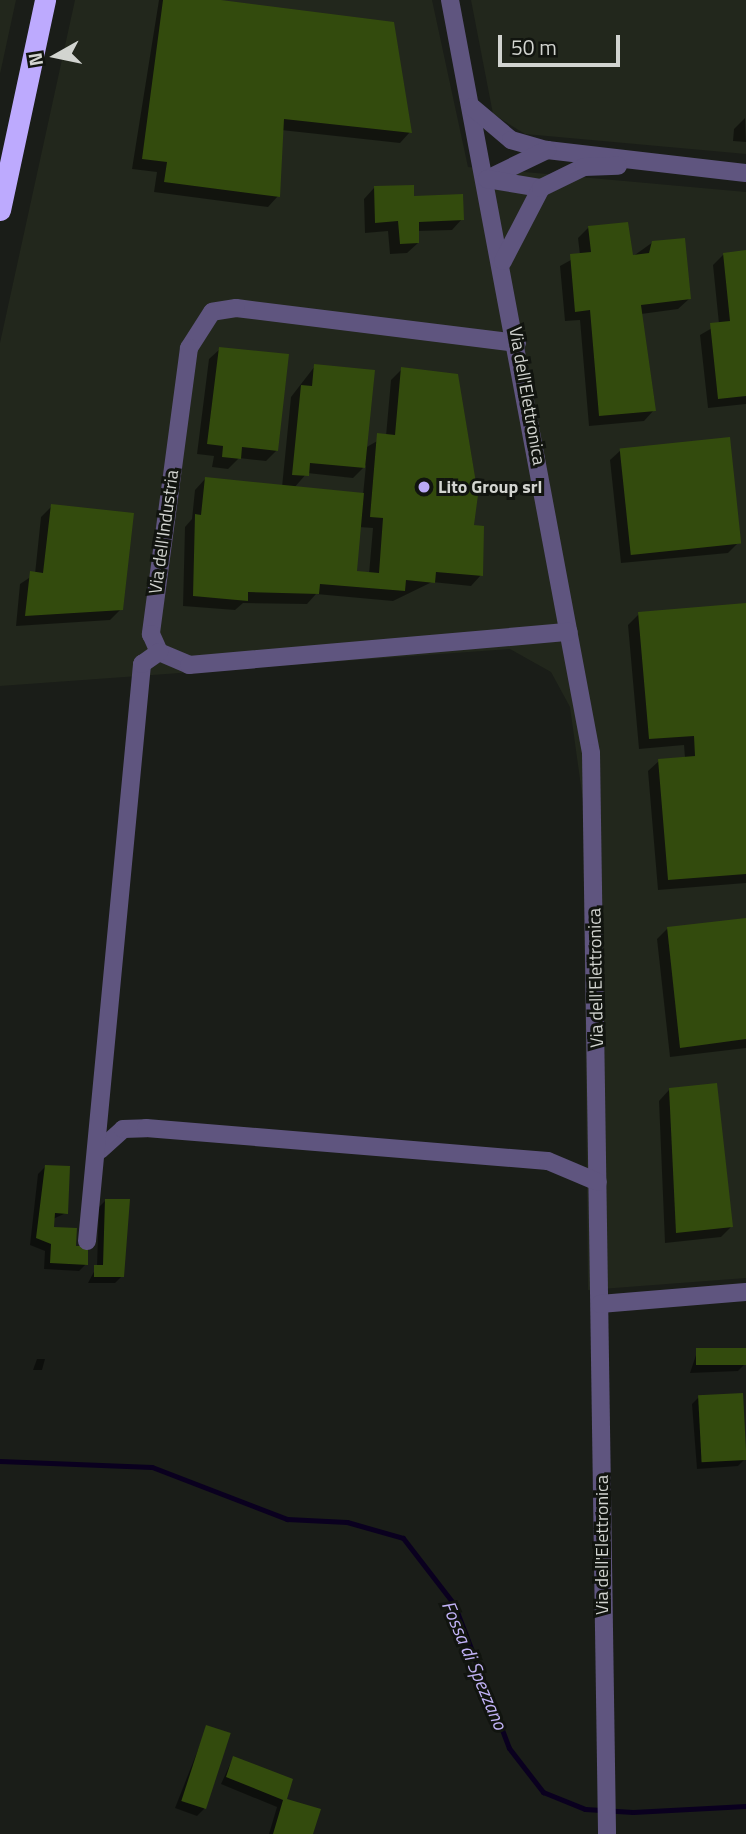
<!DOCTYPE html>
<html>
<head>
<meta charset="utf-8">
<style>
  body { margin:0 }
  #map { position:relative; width:746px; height:1834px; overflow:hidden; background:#1a1d18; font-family:"Titillium Web",sans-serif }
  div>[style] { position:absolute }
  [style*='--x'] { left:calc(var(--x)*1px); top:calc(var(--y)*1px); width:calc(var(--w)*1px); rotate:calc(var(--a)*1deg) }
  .built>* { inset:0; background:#22271c }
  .shadow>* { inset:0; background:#0007 }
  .stream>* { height:5px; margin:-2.5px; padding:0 2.5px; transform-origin:2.5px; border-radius:2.5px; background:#0a001f }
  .building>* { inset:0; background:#334b0d; transform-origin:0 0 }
  .minor>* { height:18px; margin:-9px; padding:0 9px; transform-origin:9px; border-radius:9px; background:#5f557f }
  .highway>* { height:21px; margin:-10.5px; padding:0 10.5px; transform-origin:10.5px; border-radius:10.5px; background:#bdaafe }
  .dots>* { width:19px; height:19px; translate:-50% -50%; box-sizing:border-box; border:4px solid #11140f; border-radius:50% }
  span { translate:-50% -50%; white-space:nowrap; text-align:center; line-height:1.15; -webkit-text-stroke:6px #11140f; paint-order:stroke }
  .street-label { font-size:18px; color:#d2d4d0 }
  .poi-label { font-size:18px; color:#d2d4d0; font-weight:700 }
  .left { translate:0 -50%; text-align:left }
  .water-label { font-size:19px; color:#c3b4f8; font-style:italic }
  .north { position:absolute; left:21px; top:21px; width:70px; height:70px; -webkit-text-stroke:5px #11140f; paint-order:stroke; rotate:261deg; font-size:19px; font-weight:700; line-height:28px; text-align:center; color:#d2d4d0 }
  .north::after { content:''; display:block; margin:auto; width:24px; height:32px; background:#d2d4d0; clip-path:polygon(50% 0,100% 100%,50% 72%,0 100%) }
  .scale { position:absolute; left:498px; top:35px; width:122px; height:32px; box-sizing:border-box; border:4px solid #d2d4d0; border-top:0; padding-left:9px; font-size:21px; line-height:24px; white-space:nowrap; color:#d2d4d0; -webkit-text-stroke:5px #11140f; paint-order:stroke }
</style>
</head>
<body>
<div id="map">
  <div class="built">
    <i style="clip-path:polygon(0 0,16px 0,0 74px)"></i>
    <i style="clip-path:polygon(75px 0,432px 0,468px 167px,746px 192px,746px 1278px,588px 1290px,583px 801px,570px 707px,551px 672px,510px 649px,0 686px,0 343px)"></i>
    <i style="clip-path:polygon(471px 0,746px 0,746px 154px,525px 134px,493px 114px)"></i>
  </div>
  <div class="shadow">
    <i style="clip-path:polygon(159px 0,207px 0,410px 132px,400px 143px,281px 130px,278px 196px,268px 207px,154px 192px,157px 172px,132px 169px)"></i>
    <i style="clip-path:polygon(745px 118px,746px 142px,733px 141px,734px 129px)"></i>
    <i style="clip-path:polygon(374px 188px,412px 198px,462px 219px,452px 230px,417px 231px,418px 243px,407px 253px,390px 254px,388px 231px,365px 233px,364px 199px)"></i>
    <i style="clip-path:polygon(589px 227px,632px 257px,653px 242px,689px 299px,678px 309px,641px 314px,654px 410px,644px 421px,589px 426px,580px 320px,565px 321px,560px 266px,580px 255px,578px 238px)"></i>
    <i style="clip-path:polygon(746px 252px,746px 404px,708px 408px,700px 335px,719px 324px,713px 265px,723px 255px)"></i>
    <i style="clip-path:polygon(220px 349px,277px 450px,266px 461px,239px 458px,228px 469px,212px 467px,214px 456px,197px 454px,209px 359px)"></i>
    <i style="clip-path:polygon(evenodd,315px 366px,365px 448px,386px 436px,391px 380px,402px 369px,472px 527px,481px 575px,471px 586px,432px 582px,393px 601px,316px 594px,307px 604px,243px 603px,235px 610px,183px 606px,185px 527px,192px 519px,195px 490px,205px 479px,282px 487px,291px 397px,315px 366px,366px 465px,363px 495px,294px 488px,307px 473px,353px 478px,366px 465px,315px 366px,359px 527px,373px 528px,369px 574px,355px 573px,359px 527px)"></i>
    <i style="clip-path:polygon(621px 450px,739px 542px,728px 553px,621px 563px,610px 460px)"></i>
    <i style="clip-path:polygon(52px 506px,121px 609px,110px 620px,16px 626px,20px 584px,35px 574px,41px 517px)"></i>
    <i style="clip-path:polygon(746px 605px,746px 883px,658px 890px,648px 771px,659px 761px,685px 758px,684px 745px,639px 749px,628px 625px,639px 614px)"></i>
    <i style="clip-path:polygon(668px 928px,746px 932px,746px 1048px,670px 1057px,657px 939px)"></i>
    <i style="clip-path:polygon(669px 1090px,732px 1226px,721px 1237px,665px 1243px,659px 1101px)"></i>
    <i style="clip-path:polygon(45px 1167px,66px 1213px,53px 1219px,52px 1229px,86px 1264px,79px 1271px,44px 1269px,45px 1251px,30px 1245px,38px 1174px)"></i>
    <i style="clip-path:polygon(106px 1200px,122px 1276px,115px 1283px,88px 1283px,97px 1266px,99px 1207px)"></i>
    <i style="clip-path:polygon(697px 1352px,745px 1364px,738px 1371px,690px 1373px)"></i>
    <i style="clip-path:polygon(45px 1359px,42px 1370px,33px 1370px,37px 1359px)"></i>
    <i style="clip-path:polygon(699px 1397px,745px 1459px,738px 1466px,697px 1469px,692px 1404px)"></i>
    <i style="clip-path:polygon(207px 1727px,204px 1809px,197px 1816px,175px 1808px)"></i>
    <i style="clip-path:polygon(233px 1758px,285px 1800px,311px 1834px,269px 1834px,277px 1807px,221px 1784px)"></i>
  </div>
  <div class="stream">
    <i style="--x:0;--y:1461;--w:152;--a:2.3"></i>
    <i style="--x:152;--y:1467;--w:145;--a:21.1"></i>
    <i style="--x:287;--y:1519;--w:60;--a:2.9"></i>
    <i style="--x:347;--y:1522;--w:58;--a:15.9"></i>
    <i style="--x:403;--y:1538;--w:83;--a:52.3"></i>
    <i style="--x:454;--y:1604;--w:154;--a:69.1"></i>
    <i style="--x:509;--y:1748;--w:56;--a:52.3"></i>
    <i style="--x:543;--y:1792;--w:45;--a:22"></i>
    <i style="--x:585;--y:1809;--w:48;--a:3.6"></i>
    <i style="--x:633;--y:1812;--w:113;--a:-3"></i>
  </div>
  <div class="building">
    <i style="clip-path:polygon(163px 0,221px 0,394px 22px,412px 133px,284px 119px,280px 197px,164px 182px,167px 162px,142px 159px)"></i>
    <i style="clip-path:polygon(414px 185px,414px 196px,463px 194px,464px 220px,419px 222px,419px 243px,400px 244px,398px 221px,375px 223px,374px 186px)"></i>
    <i style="clip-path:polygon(628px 222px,633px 255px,649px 253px,652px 241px,685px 238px,691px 299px,641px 305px,656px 411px,599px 416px,590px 310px,575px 312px,570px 254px,591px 252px,588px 226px)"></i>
    <i style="clip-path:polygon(746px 250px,746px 396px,718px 399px,710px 323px,730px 321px,723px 253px)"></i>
    <i style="clip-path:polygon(219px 347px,289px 354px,278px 451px,242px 447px,241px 459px,222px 457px,223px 446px,207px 444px)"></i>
    <i style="clip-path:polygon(314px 364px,375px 370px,365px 468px,310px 463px,309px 476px,292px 475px,301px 385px,312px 386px)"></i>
    <i style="clip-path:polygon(401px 367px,458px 374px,478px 495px,474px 525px,484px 526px,483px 576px,436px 572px,435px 583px,406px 580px,405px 591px,320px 584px,319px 594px,248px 592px,248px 601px,193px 596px,195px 514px,201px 515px,205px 477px,364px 493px,357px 571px,379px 573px,383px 518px,370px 517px,377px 433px,395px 435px)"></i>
    <i style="left:730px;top:437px;width:107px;height:111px;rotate:84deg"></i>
    <i style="clip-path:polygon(51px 504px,134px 513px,123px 610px,25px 616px,30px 571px,43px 573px)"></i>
    <i style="clip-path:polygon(746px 603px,746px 874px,668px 880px,658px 759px,695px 756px,694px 736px,649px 739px,638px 612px)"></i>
    <i style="clip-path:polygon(746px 918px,746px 1039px,680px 1048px,667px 927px)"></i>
    <i style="clip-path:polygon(717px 1083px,733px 1227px,676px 1233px,669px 1088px)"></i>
    <i style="clip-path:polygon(45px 1165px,70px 1166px,68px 1214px,55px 1213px,54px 1227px,77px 1228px,76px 1246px,88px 1246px,88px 1265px,50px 1263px,51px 1244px,36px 1238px)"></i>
    <i style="clip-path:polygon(105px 1199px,130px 1199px,124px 1277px,94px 1277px,94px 1265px,103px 1265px)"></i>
    <i style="left:746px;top:1348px;width:17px;height:50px;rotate:90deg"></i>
    <i style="left:743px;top:1393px;width:67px;height:45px;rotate:87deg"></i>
    <i style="left:206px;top:1725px;width:26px;height:80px;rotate:18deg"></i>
    <i style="clip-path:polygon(233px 1756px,293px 1779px,287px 1799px,321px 1809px,313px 1834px,273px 1834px,283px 1800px,226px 1777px)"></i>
  </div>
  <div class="minor">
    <i style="--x:450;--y:0;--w:766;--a:79.39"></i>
    <i style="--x:591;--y:753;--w:1081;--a:89.15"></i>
    <i style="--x:472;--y:107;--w:51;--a:40.2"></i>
    <i style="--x:511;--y:140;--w:37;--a:16"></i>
    <i style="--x:547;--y:150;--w:200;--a:6.6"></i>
    <i style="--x:487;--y:179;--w:67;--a:-25.8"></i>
    <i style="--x:487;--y:179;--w:55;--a:9.5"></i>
    <i style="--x:503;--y:261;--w:82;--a:-62.5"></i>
    <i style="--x:541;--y:188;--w:48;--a:-26"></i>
    <i style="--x:584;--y:167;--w:34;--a:-2"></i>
    <i style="--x:517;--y:343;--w:283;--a:-172.9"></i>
    <i style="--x:236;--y:308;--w:24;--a:171"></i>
    <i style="--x:212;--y:312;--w:43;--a:122.6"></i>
    <i style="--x:189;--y:348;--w:289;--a:97.6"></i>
    <i style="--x:151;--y:634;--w:20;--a:66"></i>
    <i style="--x:159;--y:652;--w:33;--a:23"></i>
    <i style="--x:189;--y:665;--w:381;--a:-5"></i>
    <i style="--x:100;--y:1150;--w:31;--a:-42"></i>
    <i style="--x:123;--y:1129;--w:23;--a:-2"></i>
    <i style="--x:146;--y:1128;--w:403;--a:4.7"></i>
    <i style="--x:548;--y:1161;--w:54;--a:22.8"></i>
    <i style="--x:87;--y:1241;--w:580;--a:-84.55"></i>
    <i style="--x:142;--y:664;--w:21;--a:-35"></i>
    <i style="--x:600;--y:1304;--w:146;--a:-4.7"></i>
  </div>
  <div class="highway">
    <i style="--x:0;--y:210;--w:215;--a:-77.9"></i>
  </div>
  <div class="dots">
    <i style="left:424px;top:487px;background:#bbaaf6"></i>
  </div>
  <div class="street-label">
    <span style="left:527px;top:396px;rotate:80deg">Via dell'Elettronica</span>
    <span style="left:164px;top:532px;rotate:-82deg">Via dell'Industria</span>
    <span style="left:596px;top:978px;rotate:-91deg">Via dell'Elettronica</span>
    <span style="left:602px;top:1545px;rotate:-90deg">Via dell'Elettronica</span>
  </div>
  <div class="poi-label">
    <span class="left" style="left:438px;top:487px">Lito Group srl</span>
  </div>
  <div class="water-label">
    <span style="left:475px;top:1665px;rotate:67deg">Fossa di Spezzano</span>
  </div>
  <div class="north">N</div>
  <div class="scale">50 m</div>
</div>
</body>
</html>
